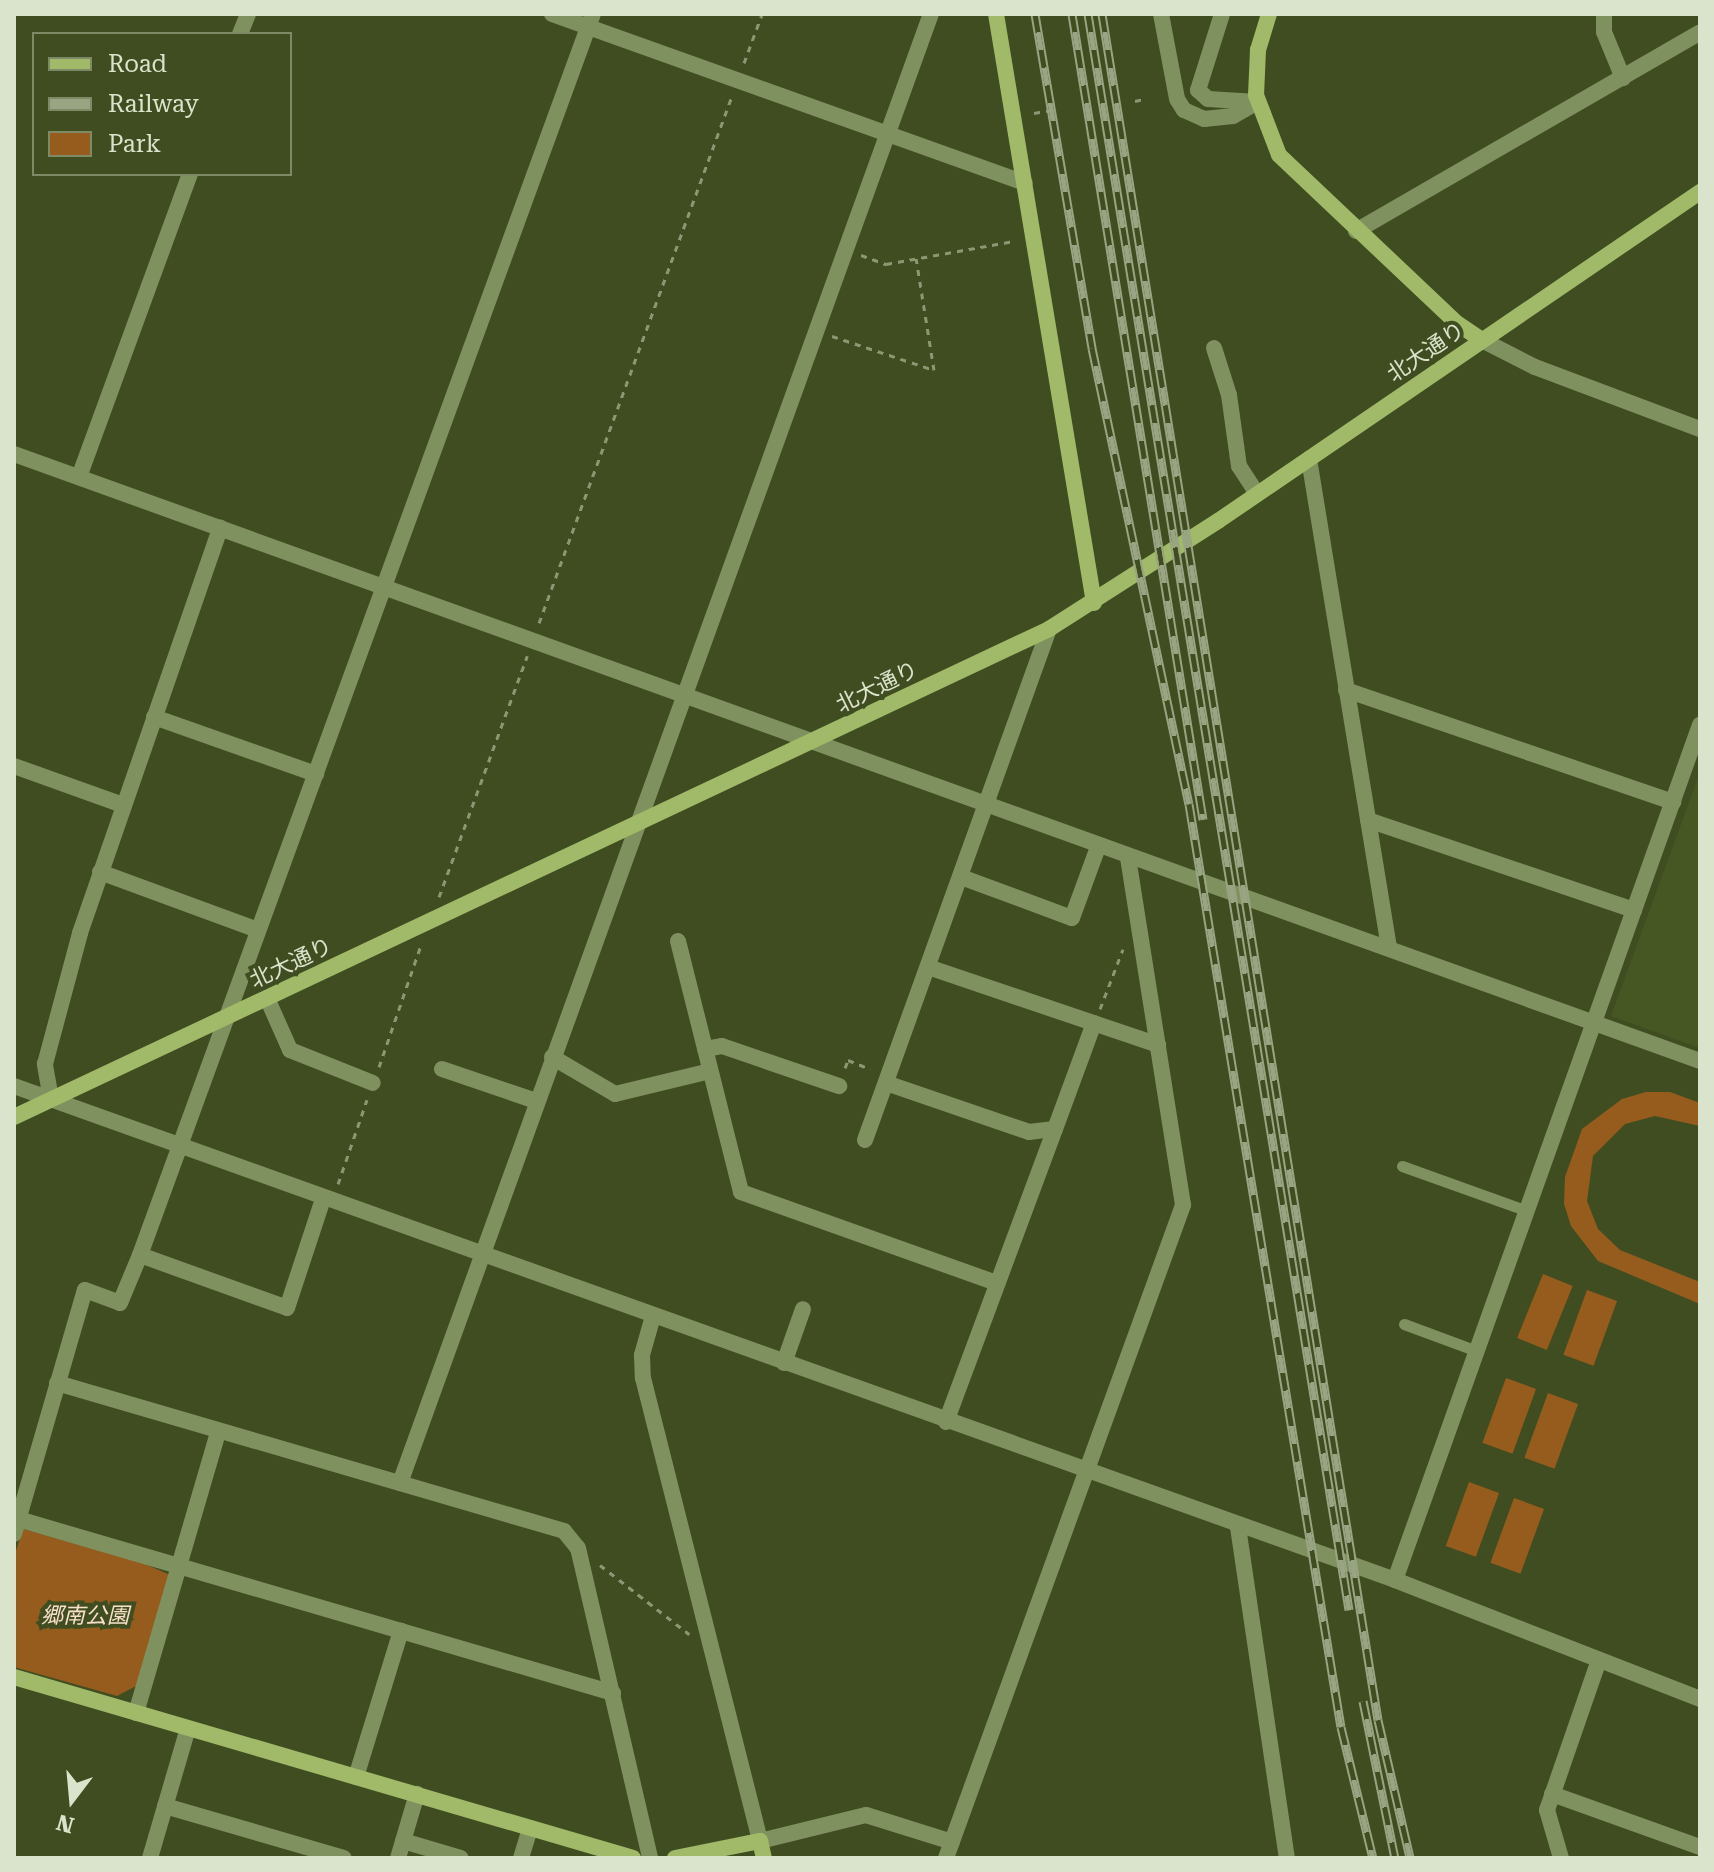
<!DOCTYPE html>
<html>
<head>
<meta charset="utf-8">
<style>
  body { margin:0 }
  #map { position:relative; width:1714px; height:1872px; overflow:hidden; background:#404d21; font-family:"Roboto Serif","Noto Sans JP",serif }
  div>[style] { position:absolute }
  [style*='--x'] { left:calc(var(--x)*1px); top:calc(var(--y)*1px); width:calc(var(--w)*1px); rotate:calc(var(--a)*1deg) }
  .built>* { inset:0; background:#475723 }
  .green>* { inset:0; background:#955c1d; transform-origin:0 0 }
  .path>* { height:3px; margin-top:-1.5px; transform-origin:0; background:repeating-linear-gradient(90deg,#8c9774 0 6px,transparent 0 12px) }
  .lane>* { height:11px; margin:-5.5px; padding:0 5.5px; transform-origin:5.5px; border-radius:5.5px; background:#809160 }
  .street>* { height:16px; margin:-8px; padding:0 8px; transform-origin:8px; border-radius:8px; background:#809160 }
  .secondary>* { height:16px; margin:-8px; padding:0 8px; transform-origin:8px; border-radius:8px; background:#a0ba69 }
  .rail>* { height:9px; margin-top:-4.5px; transform-origin:0; background:repeating-linear-gradient(90deg,#404d21 0 18px,#99a483 0 36px); box-sizing:border-box; border-block:2px solid #99a483 }
  span { translate:-50% -50%; white-space:nowrap; text-align:center; line-height:1.15; -webkit-text-stroke:8px #404d21; paint-order:stroke }
  .street-label { font-size:22px; color:#dae3cb }
  .park-label { font-size:22px; color:#f7dfca; font-style:italic }
  .frame { position:absolute; inset:0; border:16px solid #dae3cb; pointer-events:none }
  .legend { position:absolute; left:32px; top:32px; width:260px; height:144px; box-sizing:border-box; background:#404d21; border:2px solid #7e8965; margin:0; padding:10px 14px; list-style:none; font-size:24px; color:#dae3cb }
  .legend li { display:flex; align-items:center; gap:16px; height:40px }
  .legend b { width:40px; border:2px solid #7e8965 }
  .north { position:absolute; left:32px; top:1760px; width:80px; height:80px; -webkit-text-stroke:6px #404d21; paint-order:stroke; rotate:196deg; font-size:22px; font-weight:700; line-height:32px; text-align:center; color:#dae3cb }
  .north::after { content:''; display:block; margin:auto; width:28px; height:36px; background:#dae3cb; clip-path:polygon(50% 0,100% 100%,50% 72%,0 100%) }
</style>
</head>
<body>
<div id="map">
  <div class="built">
    <i style="clip-path:polygon(1700px 772px,1700px 1048px,1611px 1016px)"></i>
  </div>
  <div class="green">
    <i style="clip-path:polygon(1646px 1092px,1670px 1092px,1700px 1103px,1700px 1126px,1655px 1116px,1625px 1124px,1593px 1156px,1587px 1201px,1598px 1229px,1620px 1250px,1700px 1282px,1700px 1304px,1598px 1261px,1571px 1226px,1564px 1204px,1565px 1177px,1582px 1129px,1622px 1099px)"></i>
    <i style="left:1543px;top:1274px;width:32px;height:69px;rotate:22deg"></i>
    <i style="left:1587px;top:1290px;width:32px;height:69px;rotate:20deg"></i>
    <i style="left:1506px;top:1378px;width:32px;height:69px;rotate:20deg"></i>
    <i style="left:1548px;top:1393px;width:32px;height:69px;rotate:20deg"></i>
    <i style="left:1469px;top:1482px;width:32px;height:68px;rotate:20deg"></i>
    <i style="left:1514px;top:1498px;width:32px;height:69px;rotate:20deg"></i>
    <i style="clip-path:polygon(23px 1529px,143px 1563px,170px 1575px,136px 1686px,117px 1696px,14px 1667px,14px 1557px)"></i>
  </div>
  <div class="path">
    <i style="--x:744;--y:63;--w:52;--a:-69.8"></i>
    <i style="--x:1135;--y:101;--w:9;--a:-13"></i>
    <i style="--x:1034;--y:113;--w:23;--a:-10"></i>
    <i style="--x:861;--y:255;--w:27;--a:20"></i>
    <i style="--x:886;--y:264;--w:130;--a:-10.2"></i>
    <i style="--x:832;--y:336;--w:108;--a:18.4"></i>
    <i style="--x:934;--y:370;--w:113;--a:-99.1"></i>
    <i style="--x:539;--y:623;--w:561;--a:-69.89"></i>
    <i style="--x:439;--y:897;--w:257;--a:-69.9"></i>
    <i style="--x:1100;--y:1009;--w:64;--a:-69"></i>
    <i style="--x:379;--y:1067;--w:129;--a:-71"></i>
    <i style="--x:845;--y:1068;--w:9;--a:-69"></i>
    <i style="--x:848;--y:1060;--w:24;--a:22"></i>
    <i style="--x:338;--y:1184;--w:89;--a:-71"></i>
    <i style="--x:600;--y:1565;--w:113;--a:37.8"></i>
  </div>
  <div class="lane">
    <i style="--x:1402;--y:1166;--w:134;--a:19.7"></i>
    <i style="--x:1404;--y:1324;--w:78;--a:20.3"></i>
  </div>
  <div class="street">
    <i style="--x:552;--y:14;--w:502;--a:19.66"></i>
    <i style="--x:1161;--y:14;--w:86;--a:79.3"></i>
    <i style="--x:1177;--y:99;--w:13;--a:58"></i>
    <i style="--x:1184;--y:110;--w:22;--a:24"></i>
    <i style="--x:1204;--y:119;--w:29;--a:-6"></i>
    <i style="--x:1233;--y:116;--w:28;--a:-30"></i>
    <i style="--x:1222;--y:14;--w:80;--a:107.5"></i>
    <i style="--x:1198;--y:90;--w:13;--a:42"></i>
    <i style="--x:1208;--y:99;--w:49;--a:3.5"></i>
    <i style="--x:1604;--y:14;--w:18;--a:90"></i>
    <i style="--x:1604;--y:32;--w:50;--a:67.6"></i>
    <i style="--x:240;--y:34;--w:22;--a:-68"></i>
    <i style="--x:1356;--y:231;--w:397;--a:-30"></i>
    <i style="--x:1482;--y:340;--w:59;--a:27"></i>
    <i style="--x:1535;--y:367;--w:176;--a:20.6"></i>
    <i style="--x:1214;--y:348;--w:49;--a:72.3"></i>
    <i style="--x:1229;--y:395;--w:72;--a:82"></i>
    <i style="--x:1239;--y:466;--w:33;--a:57"></i>
    <i style="--x:14;--y:454;--w:1792;--a:19.8"></i>
    <i style="--x:1309;--y:459;--w:496;--a:80.7"></i>
    <i style="--x:79;--y:477;--w:323;--a:-69.9"></i>
    <i style="--x:1346;--y:690;--w:346;--a:18.9"></i>
    <i style="--x:154;--y:717;--w:172;--a:19.4"></i>
    <i style="--x:14;--y:766;--w:116;--a:19.7"></i>
    <i style="--x:1368;--y:820;--w:281;--a:18.7"></i>
    <i style="--x:100;--y:872;--w:168;--a:20.2"></i>
    <i style="--x:961;--y:877;--w:118;--a:20.3"></i>
    <i style="--x:1072;--y:918;--w:76;--a:-69.9"></i>
    <i style="--x:678;--y:941;--w:259;--a:75.9"></i>
    <i style="--x:741;--y:1192;--w:272;--a:19.6"></i>
    <i style="--x:928;--y:967;--w:243;--a:18.7"></i>
    <i style="--x:267;--y:998;--w:57;--a:66.1"></i>
    <i style="--x:290;--y:1050;--w:89;--a:21.7"></i>
    <i style="--x:705;--y:1049;--w:17;--a:-10"></i>
    <i style="--x:722;--y:1046;--w:124;--a:18.9"></i>
    <i style="--x:552;--y:1057;--w:73;--a:30.4"></i>
    <i style="--x:615;--y:1094;--w:98;--a:-13.6"></i>
    <i style="--x:442;--y:1069;--w:99;--a:18.8"></i>
    <i style="--x:886;--y:1083;--w:151;--a:18.9"></i>
    <i style="--x:1029;--y:1132;--w:26;--a:-7"></i>
    <i style="--x:1055;--y:1129;--w:113;--a:-69.8"></i>
    <i style="--x:14;--y:1086;--w:1467;--a:19.68"></i>
    <i style="--x:1395;--y:1580;--w:327;--a:21.3"></i>
    <i style="--x:51;--y:1099;--w:36;--a:-100"></i>
    <i style="--x:45;--y:1064;--w:136;--a:-75"></i>
    <i style="--x:80;--y:933;--w:429;--a:-70.9"></i>
    <i style="--x:865;--y:1140;--w:543;--a:-70.2"></i>
    <i style="--x:140;--y:1255;--w:156;--a:19.8"></i>
    <i style="--x:287;--y:1308;--w:115;--a:-71.7"></i>
    <i style="--x:653;--y:1316;--w:41;--a:105.8"></i>
    <i style="--x:642;--y:1355;--w:23;--a:88"></i>
    <i style="--x:643;--y:1378;--w:478;--a:75.8"></i>
    <i style="--x:760;--y:1841;--w:109;--a:-13.8"></i>
    <i style="--x:866;--y:1815;--w:90;--a:17.4"></i>
    <i style="--x:784;--y:1363;--w:57;--a:-70.6"></i>
    <i style="--x:57;--y:1383;--w:528;--a:16.27"></i>
    <i style="--x:564;--y:1531;--w:22;--a:51"></i>
    <i style="--x:578;--y:1548;--w:318;--a:76.9"></i>
    <i style="--x:946;--y:1422;--w:313;--a:-69.6"></i>
    <i style="--x:400;--y:1483;--w:1562;--a:-70.13"></i>
    <i style="--x:18;--y:1519;--w:620;--a:16.3"></i>
    <i style="--x:1238;--y:1527;--w:335;--a:81.6"></i>
    <i style="--x:14;--y:1534;--w:254;--a:-73.8"></i>
    <i style="--x:85;--y:1290;--w:37;--a:20"></i>
    <i style="--x:120;--y:1303;--w:52;--a:-67.4"></i>
    <i style="--x:140;--y:1255;--w:1321;--a:-69.95"></i>
    <i style="--x:1395;--y:1580;--w:908;--a:-70.37"></i>
    <i style="--x:136;--y:1713;--w:293;--a:-73.7"></i>
    <i style="--x:356;--y:1777;--w:153;--a:-72.9"></i>
    <i style="--x:1552;--y:1794;--w:157;--a:19.7"></i>
    <i style="--x:165;--y:1806;--w:186;--a:16.2"></i>
    <i style="--x:403;--y:1841;--w:60;--a:16.3"></i>
    <i style="--x:150;--y:1858;--w:135;--a:-73.7"></i>
    <i style="--x:398;--y:1858;--w:67;--a:-73.5"></i>
    <i style="--x:521;--y:1858;--w:31;--a:-73"></i>
    <i style="--x:946;--y:1858;--w:695;--a:-70.05"></i>
    <i style="--x:1183;--y:1205;--w:352;--a:-99"></i>
    <i style="--x:1561;--y:1858;--w:50;--a:-106.3"></i>
    <i style="--x:1547;--y:1810;--w:156;--a:-70.9"></i>
  </div>
  <div class="secondary">
    <i style="--x:996;--y:14;--w:597;--a:80.55"></i>
    <i style="--x:1269;--y:14;--w:38;--a:107"></i>
    <i style="--x:1258;--y:50;--w:45;--a:92.5"></i>
    <i style="--x:1256;--y:95;--w:64;--a:69"></i>
    <i style="--x:1279;--y:155;--w:246;--a:43.4"></i>
    <i style="--x:1458;--y:324;--w:29;--a:34"></i>
    <i style="--x:14;--y:1117;--w:1144;--a:-25.24"></i>
    <i style="--x:1049;--y:629;--w:201;--a:-32.6"></i>
    <i style="--x:1218;--y:521;--w:584;--a:-34.32"></i>
    <i style="--x:14;--y:1677;--w:645;--a:16.3"></i>
    <i style="--x:675;--y:1858;--w:87;--a:-11.3"></i>
    <i style="--x:760;--y:1841;--w:17;--a:77"></i>
  </div>
  <div class="rail">
    <i style="--x:1035;--y:14;--w:339;--a:80.3"></i>
    <i style="--x:1092;--y:348;--w:466;--a:78"></i>
    <i style="--x:1189;--y:804;--w:935;--a:80.65"></i>
    <i style="--x:1341;--y:1727;--w:135;--a:76.3"></i>
    <i style="--x:1072;--y:14;--w:816;--a:80.76"></i>
    <i style="--x:1088;--y:14;--w:1617;--a:80.71"></i>
    <i style="--x:1102;--y:14;--w:1728;--a:80.81"></i>
    <i style="--x:1378;--y:1720;--w:142;--a:76.9"></i>
    <i style="--x:1363;--y:1701;--w:160;--a:78.5"></i>
  </div>
  <div class="street-label">
    <span style="left:1426px;top:352px;rotate:-34deg">北大通り</span>
    <span style="left:877px;top:687px;rotate:-26deg">北大通り</span>
    <span style="left:291px;top:963px;rotate:-25deg">北大通り</span>
  </div>
  <div class="park-label">
    <span style="left:85px;top:1616px">郷南公園</span>
  </div>
  <div class="frame"></div>
  <ul class="legend">
  <li><b style="height:10px;background:#a0ba69"></b>Road</li>
  <li><b style="height:10px;background:#99a483"></b>Railway</li>
  <li><b style="height:22px;background:#955c1d"></b>Park</li>
  </ul>
  <div class="north">N</div>
</div>
</body>
</html>
